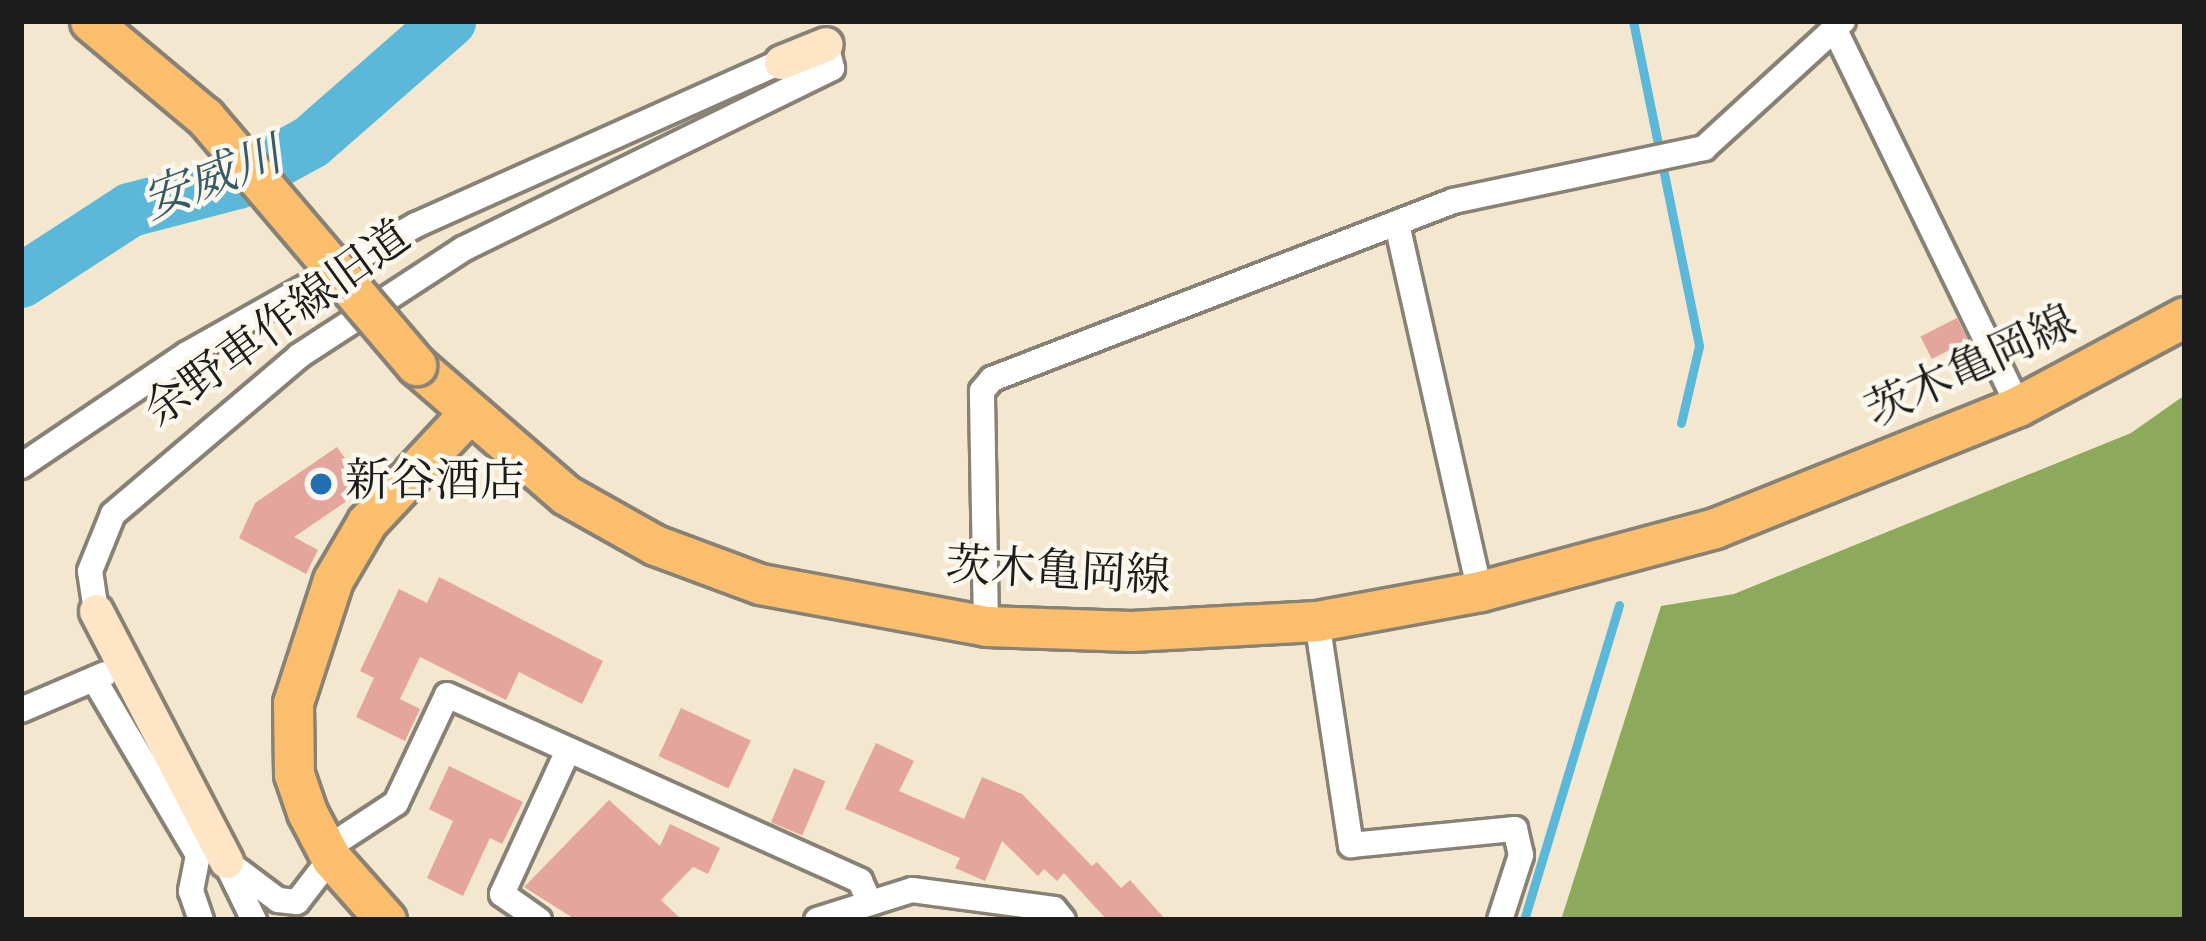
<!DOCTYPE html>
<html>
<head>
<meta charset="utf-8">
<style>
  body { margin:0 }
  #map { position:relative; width:2206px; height:941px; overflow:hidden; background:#f3e8cf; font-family:Vollkorn,"Noto Serif JP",serif }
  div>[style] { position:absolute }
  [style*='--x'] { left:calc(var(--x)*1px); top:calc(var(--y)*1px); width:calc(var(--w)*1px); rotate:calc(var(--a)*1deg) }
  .forest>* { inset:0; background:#8da95b }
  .stream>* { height:9px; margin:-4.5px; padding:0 4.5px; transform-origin:4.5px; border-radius:4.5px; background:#5bb8d9 }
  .river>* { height:54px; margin:-27px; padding:0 27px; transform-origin:27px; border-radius:27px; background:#5bb8d9 }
  .building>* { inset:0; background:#e4a59d; transform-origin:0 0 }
  .roads { filter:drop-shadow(3px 0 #888276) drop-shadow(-3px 0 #888276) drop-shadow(0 3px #888276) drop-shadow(0 -3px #888276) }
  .street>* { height:24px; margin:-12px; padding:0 12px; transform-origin:12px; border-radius:12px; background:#fff }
  .secondary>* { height:33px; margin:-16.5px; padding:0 16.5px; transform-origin:16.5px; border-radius:16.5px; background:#fde5c5 }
  .primary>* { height:39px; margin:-19.5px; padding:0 19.5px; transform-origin:19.5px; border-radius:19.5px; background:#fabe6d }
  .bridges { filter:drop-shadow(3px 0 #888276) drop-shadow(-3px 0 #888276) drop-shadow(0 3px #888276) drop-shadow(0 -3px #888276) }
  .primary-bridge>* { height:39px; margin:-19.5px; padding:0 19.5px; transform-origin:19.5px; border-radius:19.5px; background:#fabe6d }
  .dots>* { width:33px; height:33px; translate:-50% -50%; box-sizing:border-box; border:6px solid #fbf7ec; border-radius:50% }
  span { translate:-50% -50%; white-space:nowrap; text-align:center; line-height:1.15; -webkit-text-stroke:9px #fbf7ec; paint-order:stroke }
  .street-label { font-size:45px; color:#1c1c1c }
  .poi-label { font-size:45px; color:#1c1c1c }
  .left { translate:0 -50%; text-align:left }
  .water-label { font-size:48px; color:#355a68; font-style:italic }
  .frame { position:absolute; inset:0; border:24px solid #1c1c1c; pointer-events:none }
</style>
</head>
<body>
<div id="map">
  <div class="forest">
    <i style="clip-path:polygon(2185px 395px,2185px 920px,1561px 920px,1661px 606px,1734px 594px,2131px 433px)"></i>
  </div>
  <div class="stream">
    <i style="--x:1633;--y:21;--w:332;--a:78.5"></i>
    <i style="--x:1699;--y:346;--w:79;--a:103.2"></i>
    <i style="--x:1524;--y:920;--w:329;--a:-73.2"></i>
  </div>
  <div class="river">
    <i style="--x:21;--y:281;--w:130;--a:-33.1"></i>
    <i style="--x:130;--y:210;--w:112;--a:-14.5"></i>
    <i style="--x:238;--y:182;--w:83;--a:-28.7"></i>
    <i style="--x:311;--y:142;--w:184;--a:-41.2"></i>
  </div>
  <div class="building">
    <i style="left:1957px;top:318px;width:25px;height:41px;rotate:63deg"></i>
    <i style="clip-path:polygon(337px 447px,366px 488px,294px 537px,318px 550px,306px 574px,239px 538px,255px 503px)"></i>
    <i style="clip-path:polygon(439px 577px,603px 661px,582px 704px,519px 672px,506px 700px,420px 657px,400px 699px,420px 709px,405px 741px,356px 717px,374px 678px,360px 671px,399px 589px,427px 603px)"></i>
    <i style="left:681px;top:708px;width:77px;height:53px;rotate:25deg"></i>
    <i style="clip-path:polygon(876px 743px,914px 761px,899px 791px,964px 819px,982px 777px,1022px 794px,1092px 866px,1097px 862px,1121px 888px,1130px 880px,1166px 920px,1107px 920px,1064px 873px,1057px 881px,1044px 869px,1038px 876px,1002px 841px,985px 881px,955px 868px,960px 858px,845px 809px)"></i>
    <i style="clip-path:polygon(449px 766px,523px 802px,502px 844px,490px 838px,463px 896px,427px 878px,453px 821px,429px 809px)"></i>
    <i style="left:794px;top:768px;width:34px;height:59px;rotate:23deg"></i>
    <i style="clip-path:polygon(609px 800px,660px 846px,670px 824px,720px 848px,708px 874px,693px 867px,661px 900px,682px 920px,576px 920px,524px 887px)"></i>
  </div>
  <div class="roads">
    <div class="street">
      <i style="--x:1834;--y:28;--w:420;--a:64"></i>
      <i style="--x:1397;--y:224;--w:376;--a:77.3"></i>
      <i style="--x:21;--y:466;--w:200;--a:-34"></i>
      <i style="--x:187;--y:354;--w:263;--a:-29.4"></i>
      <i style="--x:416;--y:225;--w:400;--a:-24.1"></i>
      <i style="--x:96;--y:611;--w:40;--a:-98.5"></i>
      <i style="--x:90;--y:571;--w:61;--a:-68"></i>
      <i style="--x:113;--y:514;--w:244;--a:-40.3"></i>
      <i style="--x:299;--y:356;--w:196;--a:-33.1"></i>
      <i style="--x:463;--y:249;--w:411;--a:-26.1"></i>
      <i style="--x:832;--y:68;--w:25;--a:-104"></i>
      <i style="--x:1317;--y:621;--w:227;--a:81.4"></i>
      <i style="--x:1351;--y:845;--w:165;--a:-5.6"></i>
      <i style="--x:1515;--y:829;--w:27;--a:77"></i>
      <i style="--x:1521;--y:855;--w:68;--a:107.9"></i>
      <i style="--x:986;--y:626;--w:235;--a:-91"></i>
      <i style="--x:982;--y:391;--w:16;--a:-50"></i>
      <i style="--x:992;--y:379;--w:494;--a:-21.1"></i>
      <i style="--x:1453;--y:201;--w:257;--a:-11.9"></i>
      <i style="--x:1704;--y:148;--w:188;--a:-42.4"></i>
      <i style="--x:94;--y:679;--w:204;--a:59.4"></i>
      <i style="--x:198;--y:855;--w:37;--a:101"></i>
      <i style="--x:191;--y:891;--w:31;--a:71"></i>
      <i style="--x:21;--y:710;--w:91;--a:-23.2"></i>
      <i style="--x:326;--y:849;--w:84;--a:-33.3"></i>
      <i style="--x:396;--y:803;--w:119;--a:-64.7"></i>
      <i style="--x:447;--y:695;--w:453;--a:24.2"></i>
      <i style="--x:860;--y:881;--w:24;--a:66"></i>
      <i style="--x:226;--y:861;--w:65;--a:36.9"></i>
      <i style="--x:278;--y:900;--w:19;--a:6"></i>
      <i style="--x:297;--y:902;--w:56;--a:-52.3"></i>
      <i style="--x:229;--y:869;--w:57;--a:63.9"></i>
      <i style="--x:539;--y:920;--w:45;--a:-144.9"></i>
      <i style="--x:502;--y:894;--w:155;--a:-65.3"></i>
      <i style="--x:817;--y:920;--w:100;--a:-17.5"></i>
      <i style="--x:912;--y:890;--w:143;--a:7.6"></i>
      <i style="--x:1054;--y:909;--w:14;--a:51"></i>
    </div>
    <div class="secondary">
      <i style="--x:781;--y:62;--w:48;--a:-21.8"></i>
      <i style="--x:96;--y:611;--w:282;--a:62.5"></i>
    </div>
    <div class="primary">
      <i style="--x:416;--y:365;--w:198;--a:40.9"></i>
      <i style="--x:566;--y:495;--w:102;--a:29.3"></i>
      <i style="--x:655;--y:545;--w:112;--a:20.4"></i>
      <i style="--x:760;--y:584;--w:230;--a:10.5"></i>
      <i style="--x:986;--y:626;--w:145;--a:2"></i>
      <i style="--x:1131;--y:631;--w:186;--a:-3.1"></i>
      <i style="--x:1317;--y:621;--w:166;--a:-10.4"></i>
      <i style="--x:1480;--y:591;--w:243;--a:-15"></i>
      <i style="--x:1715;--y:528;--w:327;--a:-21.9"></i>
      <i style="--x:2018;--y:406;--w:189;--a:-28.1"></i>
      <i style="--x:386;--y:920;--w:83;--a:-131.6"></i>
      <i style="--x:331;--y:858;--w:52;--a:-117.6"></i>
      <i style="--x:307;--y:812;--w:40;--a:-108.9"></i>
      <i style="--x:294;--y:774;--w:71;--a:-90.8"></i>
      <i style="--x:293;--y:703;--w:129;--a:-72"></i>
      <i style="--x:333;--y:580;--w:67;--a:-59.6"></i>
      <i style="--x:367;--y:522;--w:146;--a:-46.9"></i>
    </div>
  </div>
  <div class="bridges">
    <div class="primary-bridge">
      <i style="--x:90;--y:21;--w:150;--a:39.9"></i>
      <i style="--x:205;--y:117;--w:326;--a:49.6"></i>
    </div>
  </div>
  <div class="dots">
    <i style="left:321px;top:484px;background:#1f6fb2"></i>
  </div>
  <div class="street-label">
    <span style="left:279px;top:326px;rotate:-36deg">余野車作線旧道</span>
    <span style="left:1972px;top:369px;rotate:-25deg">茨木亀岡線</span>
    <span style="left:1058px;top:574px;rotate:3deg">茨木亀岡線</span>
  </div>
  <div class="poi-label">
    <span class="left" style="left:345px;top:484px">新谷酒店</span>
  </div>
  <div class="water-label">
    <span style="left:213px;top:181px;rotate:-21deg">安威川</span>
  </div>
  <div class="frame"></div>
</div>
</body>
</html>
